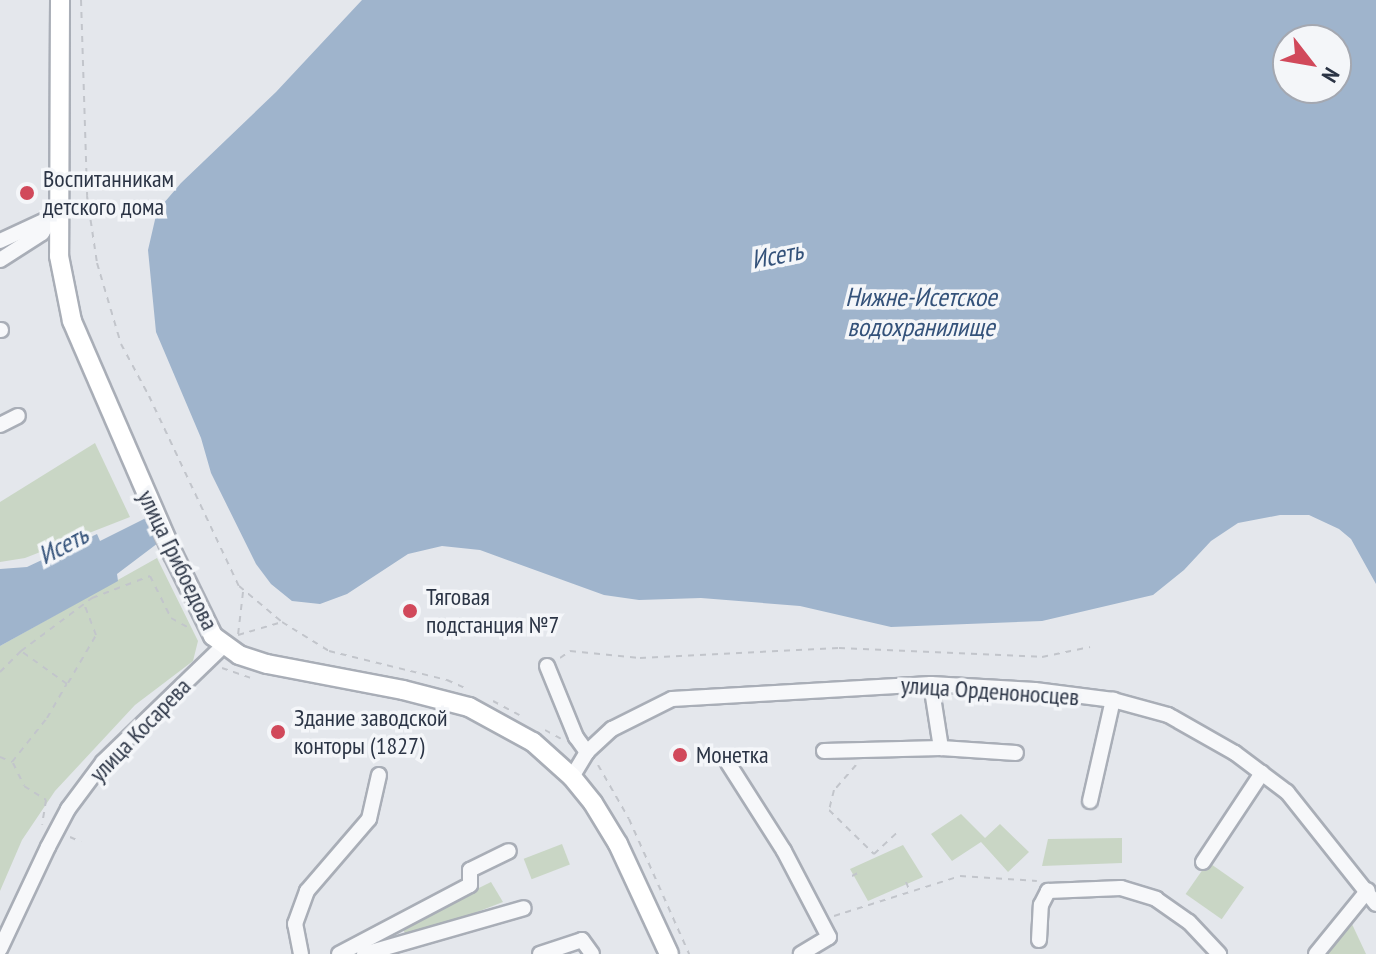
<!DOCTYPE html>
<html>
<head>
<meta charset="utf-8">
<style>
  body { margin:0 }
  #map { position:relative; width:1376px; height:954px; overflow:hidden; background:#e4e7ec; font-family:"PT Sans Narrow",sans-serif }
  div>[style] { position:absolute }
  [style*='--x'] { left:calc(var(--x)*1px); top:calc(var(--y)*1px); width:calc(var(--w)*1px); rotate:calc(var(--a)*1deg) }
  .green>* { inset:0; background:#c9d6c5; transform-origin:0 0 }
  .water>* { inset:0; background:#9fb4cc }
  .path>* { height:2px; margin-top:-1px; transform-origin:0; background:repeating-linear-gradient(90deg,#c2c5cb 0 6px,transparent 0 12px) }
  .roads { filter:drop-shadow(2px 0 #a9aeb7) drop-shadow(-2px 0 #a9aeb7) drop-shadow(0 2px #a9aeb7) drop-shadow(0 -2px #a9aeb7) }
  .minor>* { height:14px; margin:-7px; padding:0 7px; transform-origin:7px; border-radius:7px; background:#f7f8fa }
  .major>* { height:18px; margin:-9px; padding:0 9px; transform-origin:9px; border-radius:9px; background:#fff }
  .dots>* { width:22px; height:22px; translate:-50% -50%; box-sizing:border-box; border:4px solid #f4f6f9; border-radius:50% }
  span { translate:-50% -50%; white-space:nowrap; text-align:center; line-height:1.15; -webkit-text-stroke:7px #f4f6f9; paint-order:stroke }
  .poi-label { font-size:24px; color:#2b3445 }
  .left { translate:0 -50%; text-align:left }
  .street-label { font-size:24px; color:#2b3445 }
  .water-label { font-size:26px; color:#34527a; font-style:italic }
  .north { position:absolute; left:1272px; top:24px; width:80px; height:80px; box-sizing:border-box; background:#f4f6f9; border:2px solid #a4a8b1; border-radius:50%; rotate:121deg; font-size:22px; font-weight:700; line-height:32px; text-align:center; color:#2b3445 }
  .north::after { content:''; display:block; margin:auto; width:28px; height:36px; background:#d1495b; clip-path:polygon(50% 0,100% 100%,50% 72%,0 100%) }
</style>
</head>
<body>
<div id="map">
  <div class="green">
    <i style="clip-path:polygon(95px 443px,130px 517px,25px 558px,0 562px,0 502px)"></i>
    <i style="clip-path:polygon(157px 558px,198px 641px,193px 661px,135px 705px,55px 791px,22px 840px,0 891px,0 646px)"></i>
    <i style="clip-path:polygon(961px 814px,985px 838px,1000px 824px,1029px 852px,1008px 872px,981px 842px,952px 861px,931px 834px)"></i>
    <i style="clip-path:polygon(1122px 838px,1122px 863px,1042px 866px,1048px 839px)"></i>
    <i style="left:562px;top:844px;width:22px;height:41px;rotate:69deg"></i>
    <i style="clip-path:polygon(903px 845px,923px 877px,868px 901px,850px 869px)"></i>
    <i style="left:1208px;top:862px;width:44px;height:39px;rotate:35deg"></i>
    <i style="clip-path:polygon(491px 882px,503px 902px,407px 939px,402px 926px)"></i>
    <i style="clip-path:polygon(1351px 922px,1366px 954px,1323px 954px)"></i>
  </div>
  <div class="water">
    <i style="clip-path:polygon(evenodd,362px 0,1376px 0,1376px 584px,1351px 539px,1339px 529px,1309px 515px,1280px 515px,1238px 523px,1211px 541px,1184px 570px,1153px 595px,1042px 621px,891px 627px,800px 606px,701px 598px,639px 600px,604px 595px,480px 550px,442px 546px,408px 554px,347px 594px,320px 604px,292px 601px,271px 584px,256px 564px,211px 473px,201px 438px,156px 332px,148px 250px,157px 211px,181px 183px,276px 92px,362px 0,1336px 40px,1336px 88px,1288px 88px,1288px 40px,1336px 40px)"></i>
    <i style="clip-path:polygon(146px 518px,158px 543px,117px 574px,118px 581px,0 646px,0 569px,27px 567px,97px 534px,100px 541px)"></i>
  </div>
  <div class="path">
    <i style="--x:81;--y:0;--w:196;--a:88.2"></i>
    <i style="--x:87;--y:196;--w:68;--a:81.5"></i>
    <i style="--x:97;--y:263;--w:84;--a:73.5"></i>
    <i style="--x:121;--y:344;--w:59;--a:61.7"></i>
    <i style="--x:149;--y:396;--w:210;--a:64.7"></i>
    <i style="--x:239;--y:586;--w:56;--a:39.9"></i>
    <i style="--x:282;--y:622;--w:55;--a:31.7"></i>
    <i style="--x:329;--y:651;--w:122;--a:13.8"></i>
    <i style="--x:447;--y:680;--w:20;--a:24"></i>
    <i style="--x:243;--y:592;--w:43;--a:96.6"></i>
    <i style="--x:238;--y:635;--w:46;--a:-16.5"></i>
    <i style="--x:560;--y:658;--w:12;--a:-35"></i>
    <i style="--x:570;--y:651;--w:70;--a:5.7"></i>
    <i style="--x:640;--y:658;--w:199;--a:-2.9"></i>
    <i style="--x:839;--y:648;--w:203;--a:2.5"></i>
    <i style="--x:1042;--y:657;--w:49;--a:-11.8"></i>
    <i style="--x:222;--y:668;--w:31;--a:19"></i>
    <i style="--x:0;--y:672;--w:30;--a:-45"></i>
    <i style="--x:21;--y:651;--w:89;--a:-36.7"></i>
    <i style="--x:92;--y:598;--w:62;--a:-20.8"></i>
    <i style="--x:150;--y:576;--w:47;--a:63.4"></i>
    <i style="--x:171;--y:618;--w:23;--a:29"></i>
    <i style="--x:68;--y:683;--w:56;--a:-59.7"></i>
    <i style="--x:96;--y:635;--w:33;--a:-111"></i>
    <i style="--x:493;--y:701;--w:30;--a:28"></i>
    <i style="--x:545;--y:730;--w:18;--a:29"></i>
    <i style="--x:0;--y:757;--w:13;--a:23"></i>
    <i style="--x:12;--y:762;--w:56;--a:-51.5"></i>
    <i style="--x:47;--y:718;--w:39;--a:-60"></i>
    <i style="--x:67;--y:684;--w:57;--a:-144.3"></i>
    <i style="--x:13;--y:763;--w:25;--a:64"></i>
    <i style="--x:24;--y:786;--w:26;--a:32"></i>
    <i style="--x:46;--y:800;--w:25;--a:99"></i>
    <i style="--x:598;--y:765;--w:62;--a:60.1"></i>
    <i style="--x:629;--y:819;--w:148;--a:66"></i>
    <i style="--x:856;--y:765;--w:33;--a:131"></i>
    <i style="--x:834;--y:790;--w:21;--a:104"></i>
    <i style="--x:829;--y:810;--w:63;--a:44.4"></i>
    <i style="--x:874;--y:854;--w:35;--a:-43"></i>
    <i style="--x:70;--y:837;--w:12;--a:24"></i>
    <i style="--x:852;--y:876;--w:9;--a:-27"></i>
    <i style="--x:906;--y:882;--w:11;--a:68"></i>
    <i style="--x:834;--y:916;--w:132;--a:-17.6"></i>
    <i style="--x:960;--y:876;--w:77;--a:3.7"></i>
  </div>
  <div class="roads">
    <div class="minor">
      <i style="--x:0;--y:241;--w:57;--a:-24.8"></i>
      <i style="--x:0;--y:260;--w:50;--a:-32.7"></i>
      <i style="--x:42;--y:233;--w:19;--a:-58"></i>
      <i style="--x:0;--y:330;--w:1;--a:0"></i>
      <i style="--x:0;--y:425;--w:20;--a:-27"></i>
      <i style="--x:547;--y:666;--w:77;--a:67.8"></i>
      <i style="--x:576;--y:737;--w:19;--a:54"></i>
      <i style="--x:931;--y:684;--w:65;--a:81.1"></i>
      <i style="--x:941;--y:748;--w:75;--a:3.8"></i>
      <i style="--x:824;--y:751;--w:117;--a:-1.5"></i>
      <i style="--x:728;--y:763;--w:104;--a:57.5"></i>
      <i style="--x:784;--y:851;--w:97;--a:62.4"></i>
      <i style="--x:829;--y:937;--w:33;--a:149"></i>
      <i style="--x:572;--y:777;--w:29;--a:-59"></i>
      <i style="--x:587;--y:752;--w:34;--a:-43"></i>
      <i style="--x:612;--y:729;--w:67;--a:-26.6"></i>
      <i style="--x:672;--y:699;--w:259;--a:-3.3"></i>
      <i style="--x:931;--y:684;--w:104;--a:3.3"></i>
      <i style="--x:1035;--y:690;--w:79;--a:7.3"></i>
      <i style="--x:1113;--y:700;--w:57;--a:15.3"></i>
      <i style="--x:1168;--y:715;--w:77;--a:29.6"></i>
      <i style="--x:1235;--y:753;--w:65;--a:36.9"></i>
      <i style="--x:1287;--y:792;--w:143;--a:51.5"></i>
      <i style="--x:1090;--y:801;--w:104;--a:-77.2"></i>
      <i style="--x:1203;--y:862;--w:107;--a:-56.5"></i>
      <i style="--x:1039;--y:940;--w:35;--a:-87"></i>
      <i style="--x:1041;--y:905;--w:16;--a:-63"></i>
      <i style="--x:1048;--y:891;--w:73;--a:-2.4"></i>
      <i style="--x:1121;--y:888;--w:37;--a:17"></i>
      <i style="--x:1156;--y:899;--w:40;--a:34.9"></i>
      <i style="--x:1189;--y:922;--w:44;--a:46.8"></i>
      <i style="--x:0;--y:949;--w:113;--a:-64.8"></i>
      <i style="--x:48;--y:847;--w:43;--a:-62.2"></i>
      <i style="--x:68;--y:809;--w:59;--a:-53.3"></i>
      <i style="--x:103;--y:762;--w:167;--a:-44"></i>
      <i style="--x:301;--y:954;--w:31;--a:-101"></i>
      <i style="--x:295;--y:924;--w:35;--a:-70"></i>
      <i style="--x:307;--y:891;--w:95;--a:-49.3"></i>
      <i style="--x:369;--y:819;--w:45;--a:-77.2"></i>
      <i style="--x:339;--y:954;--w:148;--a:-27.8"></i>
      <i style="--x:470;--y:885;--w:15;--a:-90"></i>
      <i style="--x:470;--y:870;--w:43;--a:-26"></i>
      <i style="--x:364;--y:954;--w:166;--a:-16"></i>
      <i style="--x:540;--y:954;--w:44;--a:-18.4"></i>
      <i style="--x:582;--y:940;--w:17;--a:54"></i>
      <i style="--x:1316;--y:954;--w:82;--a:-50.9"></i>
    </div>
    <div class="major">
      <i style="--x:60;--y:0;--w:256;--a:90.2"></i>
      <i style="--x:59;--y:256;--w:66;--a:78.7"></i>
      <i style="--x:72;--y:321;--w:254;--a:66.6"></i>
      <i style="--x:173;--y:554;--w:91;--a:64"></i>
      <i style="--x:213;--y:636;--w:32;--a:36"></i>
      <i style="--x:239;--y:655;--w:29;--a:18"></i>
      <i style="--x:267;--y:664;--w:138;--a:10.8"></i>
      <i style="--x:403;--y:690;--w:68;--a:14.4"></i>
      <i style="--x:469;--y:707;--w:73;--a:28.7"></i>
      <i style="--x:533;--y:742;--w:52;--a:41.9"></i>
      <i style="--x:572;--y:777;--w:33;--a:51"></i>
      <i style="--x:593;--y:803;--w:48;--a:58.6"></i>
      <i style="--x:618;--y:844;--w:121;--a:65.1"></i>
    </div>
  </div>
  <div class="dots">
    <i style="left:27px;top:193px;background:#d1495b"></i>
    <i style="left:410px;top:611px;background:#d1495b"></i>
    <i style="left:278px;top:732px;background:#d1495b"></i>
    <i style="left:680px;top:755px;background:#d1495b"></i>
  </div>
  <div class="poi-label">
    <span class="left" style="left:43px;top:193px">Воспитанникам<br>детского дома</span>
    <span class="left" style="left:426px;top:611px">Тяговая<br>подстанция №7</span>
    <span class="left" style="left:294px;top:732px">Здание заводской<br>конторы (1827)</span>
    <span class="left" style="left:696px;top:755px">Монетка</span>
  </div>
  <div class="street-label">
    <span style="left:178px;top:560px;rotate:64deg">улица Грибоедова</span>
    <span style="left:990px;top:691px;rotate:4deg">улица Орденоносцев</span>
    <span style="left:140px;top:730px;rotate:-46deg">улица Косарева</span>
  </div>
  <div class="water-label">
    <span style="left:777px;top:255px;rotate:-11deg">Исеть</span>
    <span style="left:921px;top:312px">Нижне-Исетское<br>водохранилище</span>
    <span style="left:63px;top:545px;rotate:-28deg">Исеть</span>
  </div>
  <div class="north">N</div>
</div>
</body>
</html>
